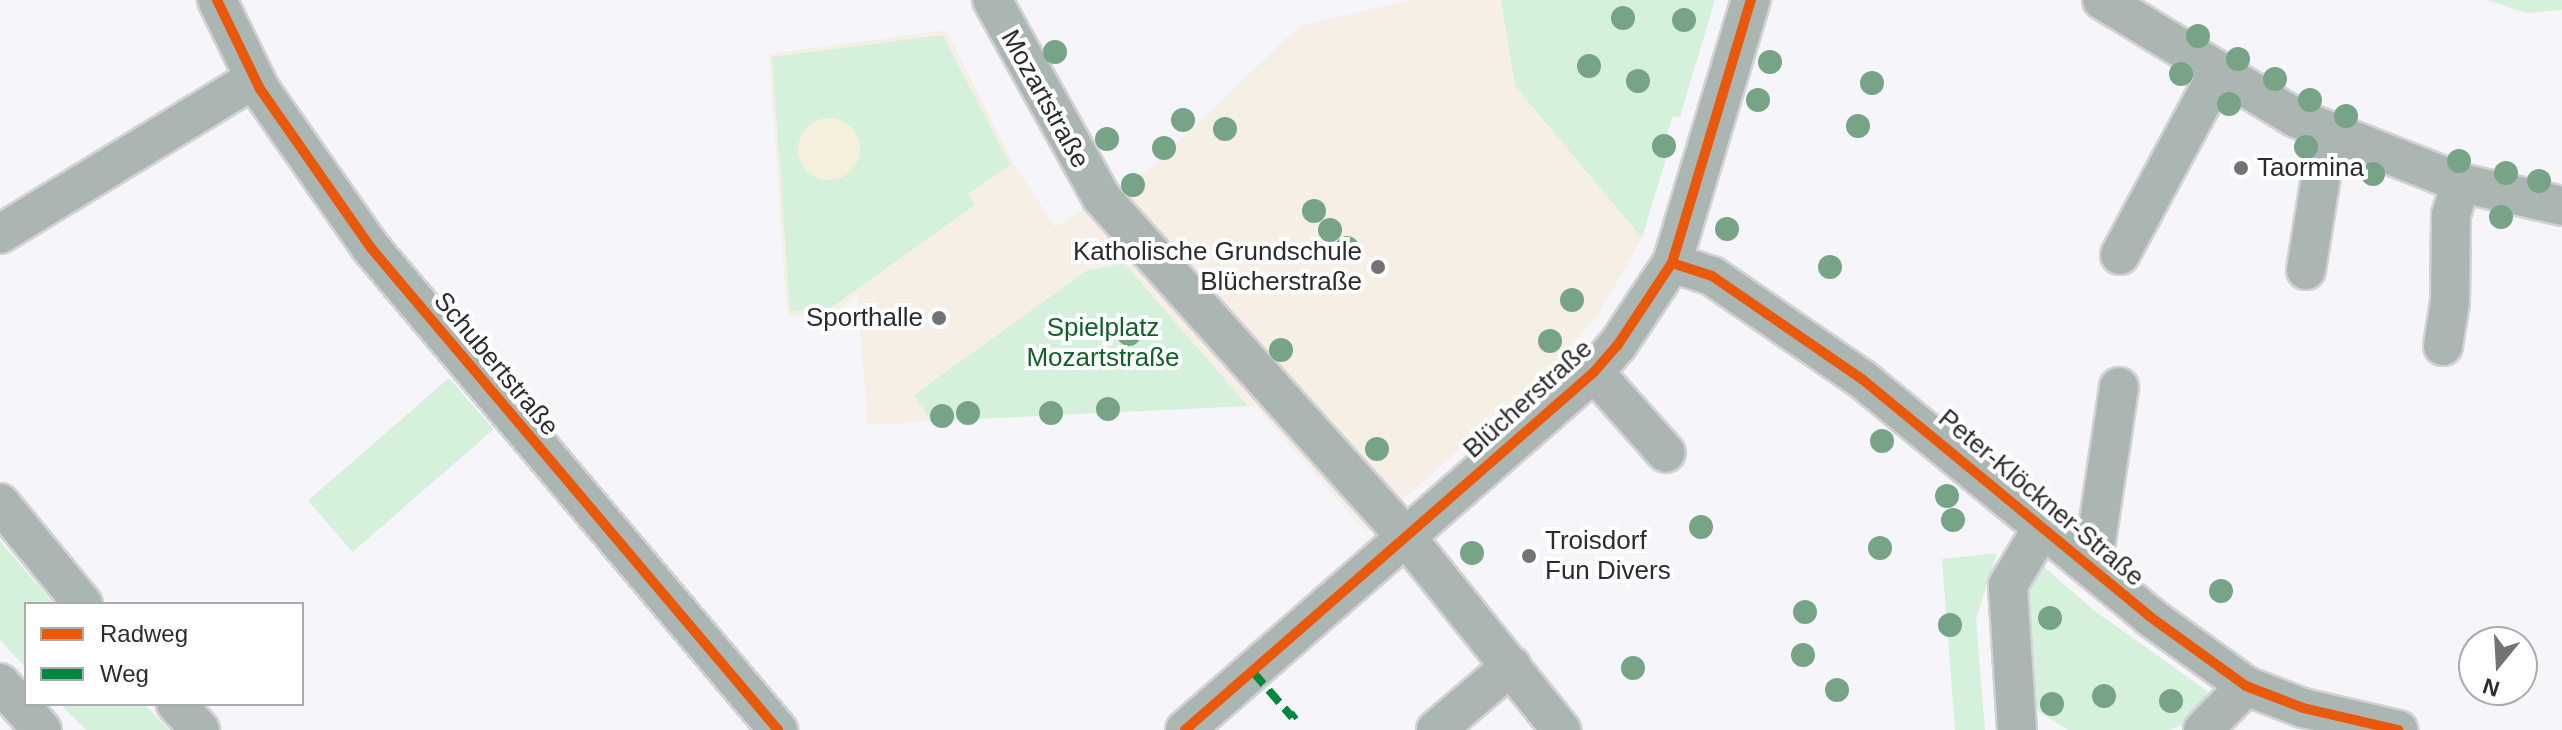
<!DOCTYPE html>
<html>
<head>
<meta charset="utf-8">
<style>
  body { margin:0 }
  #map { position:relative; width:2562px; height:730px; overflow:hidden; background:#f6f5f9; font-family:Arial,sans-serif }
  div>[style] { position:absolute }
  [style*='--x'] { left:calc(var(--x)*1px); top:calc(var(--y)*1px); width:calc(var(--w)*1px); rotate:calc(var(--a)*1deg) }
  .education>* { inset:0; background:#f5efe5 }
  .green>* { inset:0; background:#d6f1db; transform-origin:0 0 }
  .sand>* { inset:0; background:#f5f0dd }
  .round { border-radius:50% }
  .roads { filter:drop-shadow(2px 0 #d2d2d4) drop-shadow(-2px 0 #d2d2d4) drop-shadow(0 2px #d2d2d4) drop-shadow(0 -2px #d2d2d4) }
  .minor>* { height:38px; margin:-19px; padding:0 19px; transform-origin:19px; border-radius:19px; background:#abb6b3 }
  .quiet>* { height:8px; margin-top:-4px; transform-origin:0; background:repeating-linear-gradient(90deg,#00873e 0 16px,transparent 0 24px) }
  .cycleway>* { height:10px; margin:-5px; padding:0 5px; transform-origin:5px; border-radius:5px; background:#e8590c }
  .trees>* { width:24px; height:24px; margin:-12px; border-radius:50%; background:#77a486 }
  .dots>* { width:22px; height:22px; translate:-50% -50%; box-sizing:border-box; border:4px solid #fff; border-radius:50% }
  span { translate:-50% -50%; white-space:nowrap; text-align:center; line-height:1.15; -webkit-text-stroke:8px #fff; paint-order:stroke }
  .street-label { font-size:26px; color:#2c2c2e }
  .poi-label { font-size:26px; color:#2c2c2e }
  .left { translate:0 -50%; text-align:left }
  .right { translate:-100% -50%; text-align:right }
  .park-label { font-size:26px; color:#0f6128 }
  .legend { position:absolute; left:24px; top:602px; width:280px; height:104px; box-sizing:border-box; background:#fff; border:2px solid #ababab; margin:0; padding:10px 14px; list-style:none; font-size:24px; color:#2c2c2e }
  .legend li { display:flex; align-items:center; gap:16px; height:40px }
  .legend b { width:40px; border:2px solid #ababab }
  .north { position:absolute; left:2458px; top:626px; width:80px; height:80px; box-sizing:border-box; background:#fff; border:2px solid #ababab; border-radius:50%; rotate:198deg; font-size:22px; font-weight:700; line-height:32px; text-align:center; color:#2c2c2e }
  .north::after { content:''; display:block; margin:auto; width:28px; height:36px; background:#737275; clip-path:polygon(50% 0,100% 100%,50% 72%,0 100%) }
</style>
</head>
<body>
<div id="map">
  <div class="education">
    <i style="clip-path:polygon(1411px 0,1501px 0,1515px 86px,1642px 238px,1597px 317px,1538px 380px,1366px 532px,1256px 407px,914px 395px,931px 421px,868px 425px,857px 295px,831px 315px,787px 316px,769px 54px,946px 30px,1014px 164px,1055px 227px,1151px 168px,1299px 26px)"></i>
  </div>
  <div class="green">
    <i style="clip-path:polygon(1501px 0,1715px 0,1680px 117px,1673px 116px,1665px 140px,1671px 142px,1642px 238px,1515px 86px)"></i>
    <i style="clip-path:polygon(2487px 0,2562px 0,2562px 10px,2526px 13px)"></i>
    <i style="clip-path:polygon(943px 35px,1010px 165px,968px 194px,975px 205px,828px 310px,790px 311px,772px 57px)"></i>
    <i style="clip-path:polygon(1124px 263px,1248px 406px,931px 421px,914px 395px,1086px 271px)"></i>
    <i style="left:449px;top:378px;width:68px;height:187px;rotate:49deg"></i>
    <i style="clip-path:polygon(0 541px,54px 604px,26px 604px,26px 668px,0 640px)"></i>
    <i style="clip-path:polygon(1997px 553px,1976px 619px,1985px 730px,1955px 730px,1942px 559px)"></i>
    <i style="clip-path:polygon(2042px 565px,2096px 612px,2213px 695px,2198px 719px,2169px 730px,2069px 730px,2040px 713px,2028px 698px,2019px 580px)"></i>
    <i style="clip-path:polygon(60px 704px,144px 704px,169px 730px,86px 730px)"></i>
  </div>
  <div class="sand">
    <i class="round" style="left:798px;top:118px;width:62px;height:62px"></i>
  </div>
  <div class="roads">
    <div class="minor">
      <i style="--x:217;--y:0;--w:99;--a:64.2"></i>
      <i style="--x:260;--y:89;--w:194;--a:55.1"></i>
      <i style="--x:371;--y:248;--w:631;--a:49.82"></i>
      <i style="--x:992;--y:0;--w:225;--a:61"></i>
      <i style="--x:1101;--y:197;--w:457;--a:48.1"></i>
      <i style="--x:1406;--y:537;--w:248;--a:51.2"></i>
      <i style="--x:2102;--y:0;--w:227;--a:31.3"></i>
      <i style="--x:2296;--y:118;--w:177;--a:21.5"></i>
      <i style="--x:2461;--y:183;--w:104;--a:12.8"></i>
      <i style="--x:0;--y:234;--w:298;--a:-31.4"></i>
      <i style="--x:2120;--y:255;--w:208;--a:-61.8"></i>
      <i style="--x:1672;--y:263;--w:42;--a:18"></i>
      <i style="--x:1712;--y:276;--w:182;--a:34.5"></i>
      <i style="--x:1862;--y:379;--w:372;--a:39.5"></i>
      <i style="--x:2149;--y:616;--w:120;--a:35.8"></i>
      <i style="--x:2246;--y:686;--w:61;--a:21.1"></i>
      <i style="--x:2303;--y:708;--w:98;--a:13"></i>
      <i style="--x:2306;--y:270;--w:140;--a:-80.9"></i>
      <i style="--x:2443;--y:346;--w:45;--a:-81"></i>
      <i style="--x:2450;--y:302;--w:87;--a:-89.3"></i>
      <i style="--x:2451;--y:215;--w:34;--a:-73"></i>
      <i style="--x:1594;--y:372;--w:108;--a:48.4"></i>
      <i style="--x:0;--y:503;--w:131;--a:50.6"></i>
      <i style="--x:2092;--y:568;--w:183;--a:-81.5"></i>
      <i style="--x:0;--y:683;--w:63;--a:48.2"></i>
      <i style="--x:176;--y:704;--w:35;--a:47"></i>
      <i style="--x:1185;--y:730;--w:544;--a:-41.2"></i>
      <i style="--x:1594;--y:372;--w:35;--a:-49"></i>
      <i style="--x:1617;--y:346;--w:100;--a:-56.5"></i>
      <i style="--x:1672;--y:263;--w:275;--a:-73.3"></i>
      <i style="--x:1436;--y:730;--w:99;--a:-40.5"></i>
      <i style="--x:2017;--y:730;--w:145;--a:-93.6"></i>
      <i style="--x:2008;--y:585;--w:68;--a:-58.9"></i>
      <i style="--x:2203;--y:730;--w:62;--a:-45.7"></i>
    </div>
  </div>
  <div class="quiet">
    <i style="--x:1253;--y:672;--w:60;--a:49.1"></i>
    <i style="--x:1292;--y:717;--w:5;--a:-37"></i>
  </div>
  <div class="cycleway">
    <i style="--x:217;--y:0;--w:99;--a:64.2"></i>
    <i style="--x:260;--y:89;--w:194;--a:55.1"></i>
    <i style="--x:371;--y:248;--w:631;--a:49.82"></i>
    <i style="--x:1672;--y:263;--w:42;--a:18"></i>
    <i style="--x:1712;--y:276;--w:182;--a:34.5"></i>
    <i style="--x:1862;--y:379;--w:372;--a:39.5"></i>
    <i style="--x:2149;--y:616;--w:120;--a:35.8"></i>
    <i style="--x:2246;--y:686;--w:61;--a:21.1"></i>
    <i style="--x:2303;--y:708;--w:98;--a:13"></i>
    <i style="--x:1185;--y:730;--w:544;--a:-41.2"></i>
    <i style="--x:1594;--y:372;--w:35;--a:-49"></i>
    <i style="--x:1617;--y:346;--w:100;--a:-56.5"></i>
    <i style="--x:1672;--y:263;--w:275;--a:-73.3"></i>
  </div>
  <div class="trees">
    <i style="left:1623px;top:18px"></i>
    <i style="left:1684px;top:20px"></i>
    <i style="left:2198px;top:36px"></i>
    <i style="left:1055px;top:52px"></i>
    <i style="left:2238px;top:59px"></i>
    <i style="left:1770px;top:62px"></i>
    <i style="left:1589px;top:66px"></i>
    <i style="left:2181px;top:74px"></i>
    <i style="left:2275px;top:79px"></i>
    <i style="left:1638px;top:81px"></i>
    <i style="left:1872px;top:83px"></i>
    <i style="left:1758px;top:100px"></i>
    <i style="left:2310px;top:100px"></i>
    <i style="left:2229px;top:104px"></i>
    <i style="left:2346px;top:116px"></i>
    <i style="left:1183px;top:120px"></i>
    <i style="left:1858px;top:126px"></i>
    <i style="left:1225px;top:129px"></i>
    <i style="left:1107px;top:139px"></i>
    <i style="left:1664px;top:146px"></i>
    <i style="left:2306px;top:147px"></i>
    <i style="left:1164px;top:148px"></i>
    <i style="left:2459px;top:161px"></i>
    <i style="left:2506px;top:173px"></i>
    <i style="left:2373px;top:174px"></i>
    <i style="left:2539px;top:181px"></i>
    <i style="left:1133px;top:185px"></i>
    <i style="left:1314px;top:211px"></i>
    <i style="left:2501px;top:217px"></i>
    <i style="left:1727px;top:229px"></i>
    <i style="left:1330px;top:230px"></i>
    <i style="left:1347px;top:248px"></i>
    <i style="left:1830px;top:267px"></i>
    <i style="left:1572px;top:300px"></i>
    <i style="left:1129px;top:334px"></i>
    <i style="left:1550px;top:341px"></i>
    <i style="left:1281px;top:350px"></i>
    <i style="left:1108px;top:409px"></i>
    <i style="left:968px;top:413px"></i>
    <i style="left:1051px;top:413px"></i>
    <i style="left:942px;top:416px"></i>
    <i style="left:1882px;top:441px"></i>
    <i style="left:1377px;top:449px"></i>
    <i style="left:1947px;top:496px"></i>
    <i style="left:1953px;top:520px"></i>
    <i style="left:1701px;top:527px"></i>
    <i style="left:1880px;top:548px"></i>
    <i style="left:1472px;top:553px"></i>
    <i style="left:2221px;top:591px"></i>
    <i style="left:1805px;top:612px"></i>
    <i style="left:2050px;top:618px"></i>
    <i style="left:1950px;top:625px"></i>
    <i style="left:1803px;top:655px"></i>
    <i style="left:1633px;top:668px"></i>
    <i style="left:1837px;top:690px"></i>
    <i style="left:2104px;top:696px"></i>
    <i style="left:2171px;top:701px"></i>
    <i style="left:2052px;top:704px"></i>
  </div>
  <div class="dots">
    <i style="left:2241px;top:168px;background:#737275"></i>
    <i style="left:1378px;top:267px;background:#737275"></i>
    <i style="left:939px;top:318px;background:#737275"></i>
    <i style="left:1529px;top:556px;background:#737275"></i>
  </div>
  <div class="street-label">
    <span style="left:1045px;top:99px;rotate:61deg">Mozartstraße</span>
    <span style="left:496px;top:364px;rotate:50deg">Schubertstraße</span>
    <span style="left:1528px;top:399px;rotate:-42deg">Blücherstraße</span>
    <span style="left:2041px;top:498px;rotate:40deg">Peter-Klöckner-Straße</span>
  </div>
  <div class="poi-label">
    <span class="left" style="left:2257px;top:168px">Taormina</span>
    <span class="right" style="left:1362px;top:267px">Katholische Grundschule<br>Blücherstraße</span>
    <span class="right" style="left:923px;top:318px">Sporthalle</span>
    <span class="left" style="left:1545px;top:556px">Troisdorf<br>Fun Divers</span>
  </div>
  <div class="park-label">
    <span style="left:1103px;top:343px">Spielplatz<br>Mozartstraße</span>
  </div>
  <ul class="legend">
  <li><b style="height:10px;background:#e8590c"></b>Radweg</li>
  <li><b style="height:10px;background:#00873e"></b>Weg</li>
  </ul>
  <div class="north">N</div>
</div>
</body>
</html>
